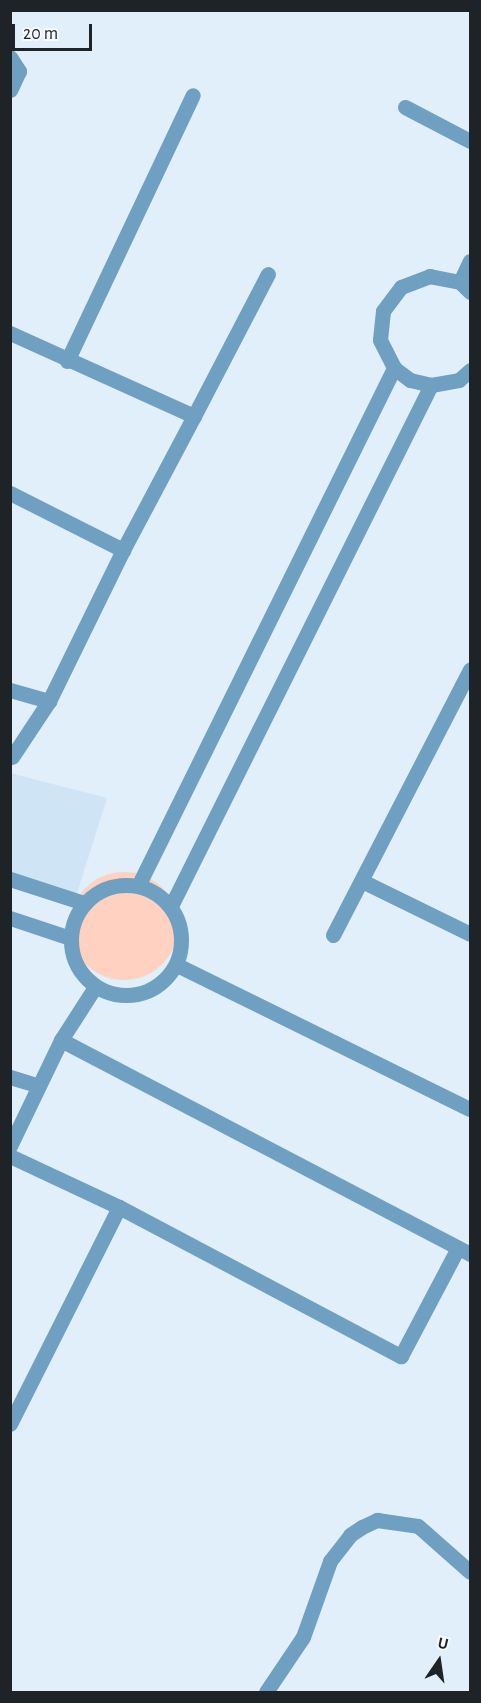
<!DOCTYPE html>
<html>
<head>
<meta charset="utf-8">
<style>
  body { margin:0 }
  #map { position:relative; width:481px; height:1703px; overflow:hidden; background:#e0eff9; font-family:"Alegreya Sans",sans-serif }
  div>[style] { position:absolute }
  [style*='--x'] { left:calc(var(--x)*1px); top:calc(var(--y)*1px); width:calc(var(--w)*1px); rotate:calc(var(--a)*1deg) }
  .built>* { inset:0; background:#cfe4f4 }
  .green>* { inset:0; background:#ffd1c1 }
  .round { border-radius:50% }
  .minor>* { height:15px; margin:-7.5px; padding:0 7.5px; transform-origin:7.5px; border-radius:7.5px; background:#6f9fc1 }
  .minor>.ring { margin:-7.5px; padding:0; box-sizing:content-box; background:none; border:15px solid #6f9fc1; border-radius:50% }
  .tertiary>* { height:15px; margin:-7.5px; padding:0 7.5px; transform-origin:7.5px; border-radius:7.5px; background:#6f9fc1 }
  span { translate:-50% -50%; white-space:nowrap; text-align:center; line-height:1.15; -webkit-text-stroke:4.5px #f5faff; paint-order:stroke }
  .frame { position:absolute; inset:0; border:12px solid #1e2327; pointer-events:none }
  .north { position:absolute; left:409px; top:1631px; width:60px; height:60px; -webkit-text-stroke:4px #f5faff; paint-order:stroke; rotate:13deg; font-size:16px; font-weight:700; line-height:24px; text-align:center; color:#1e2327 }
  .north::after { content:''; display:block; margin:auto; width:21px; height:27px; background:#1e2327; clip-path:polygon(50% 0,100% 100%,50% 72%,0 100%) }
  .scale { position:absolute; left:12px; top:24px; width:80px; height:27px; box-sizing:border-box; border:3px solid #1e2327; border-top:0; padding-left:8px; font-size:18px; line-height:21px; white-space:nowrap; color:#1e2327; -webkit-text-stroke:4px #f5faff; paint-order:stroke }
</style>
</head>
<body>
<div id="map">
  <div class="built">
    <i style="clip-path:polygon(10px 773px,107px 798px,74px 903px,11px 883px)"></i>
  </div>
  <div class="green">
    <i class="round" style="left:70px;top:872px;width:108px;height:108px"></i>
  </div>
  <div class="minor">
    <i style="--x:10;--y:57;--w:17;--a:57"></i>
    <i style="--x:19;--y:71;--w:21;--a:115"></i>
    <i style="--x:405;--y:107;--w:73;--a:27.6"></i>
    <i style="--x:460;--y:282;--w:23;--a:-65"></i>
    <i style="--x:470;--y:292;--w:14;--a:-135"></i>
    <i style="--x:460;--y:282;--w:31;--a:-169"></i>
    <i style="--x:430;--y:276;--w:31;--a:159"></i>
    <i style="--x:401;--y:287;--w:30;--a:127"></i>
    <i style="--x:383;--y:311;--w:29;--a:96"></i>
    <i style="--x:380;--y:340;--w:31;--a:63"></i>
    <i style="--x:394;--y:368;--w:20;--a:37"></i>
    <i style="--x:410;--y:380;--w:22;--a:13"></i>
    <i style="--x:431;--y:385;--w:28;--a:-10"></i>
    <i style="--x:459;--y:380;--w:15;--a:-42"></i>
    <i style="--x:10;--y:333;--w:202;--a:24.3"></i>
    <i style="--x:194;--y:416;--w:152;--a:117.9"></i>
    <i style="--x:67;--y:361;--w:294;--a:-64.7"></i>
    <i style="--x:194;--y:416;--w:160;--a:-62.5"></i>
    <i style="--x:10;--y:493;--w:127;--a:26.8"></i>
    <i style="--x:123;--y:550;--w:168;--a:116.1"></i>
    <i style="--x:49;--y:701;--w:67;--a:123.5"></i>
    <i style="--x:10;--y:690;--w:41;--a:15.8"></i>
    <i style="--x:10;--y:879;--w:78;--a:18"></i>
    <i style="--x:362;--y:881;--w:120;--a:26.1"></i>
    <i class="ring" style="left:71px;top:885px;width:95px;height:95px"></i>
    <i style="--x:138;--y:886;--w:578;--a:-63.7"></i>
    <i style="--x:171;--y:906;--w:582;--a:-63.48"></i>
    <i style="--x:10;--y:918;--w:63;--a:18.4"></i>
    <i style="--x:333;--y:935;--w:299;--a:-62.7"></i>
    <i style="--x:177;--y:965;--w:326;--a:26.2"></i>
    <i style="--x:61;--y:1040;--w:462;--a:27.6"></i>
    <i style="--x:10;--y:1077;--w:28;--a:17"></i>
    <i style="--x:10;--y:1146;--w:118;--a:-64.3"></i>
    <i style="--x:61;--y:1040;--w:63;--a:-57.3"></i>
    <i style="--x:10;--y:1156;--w:120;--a:25.1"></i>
    <i style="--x:119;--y:1207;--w:319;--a:27.9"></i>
    <i style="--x:401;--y:1356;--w:122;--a:-62.2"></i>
    <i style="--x:10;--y:1424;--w:243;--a:-63.3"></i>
  </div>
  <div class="tertiary">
    <i style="--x:266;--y:1692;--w:66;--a:-56.1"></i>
    <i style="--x:303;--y:1637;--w:81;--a:-70.4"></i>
    <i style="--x:330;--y:1561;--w:33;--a:-52"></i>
    <i style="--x:350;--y:1535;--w:14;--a:-34"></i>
    <i style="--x:362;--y:1527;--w:17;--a:-25"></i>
    <i style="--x:377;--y:1520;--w:41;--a:8.3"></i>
    <i style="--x:418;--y:1526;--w:69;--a:41.5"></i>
  </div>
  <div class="frame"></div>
  <div class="north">U</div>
  <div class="scale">20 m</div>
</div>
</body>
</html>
